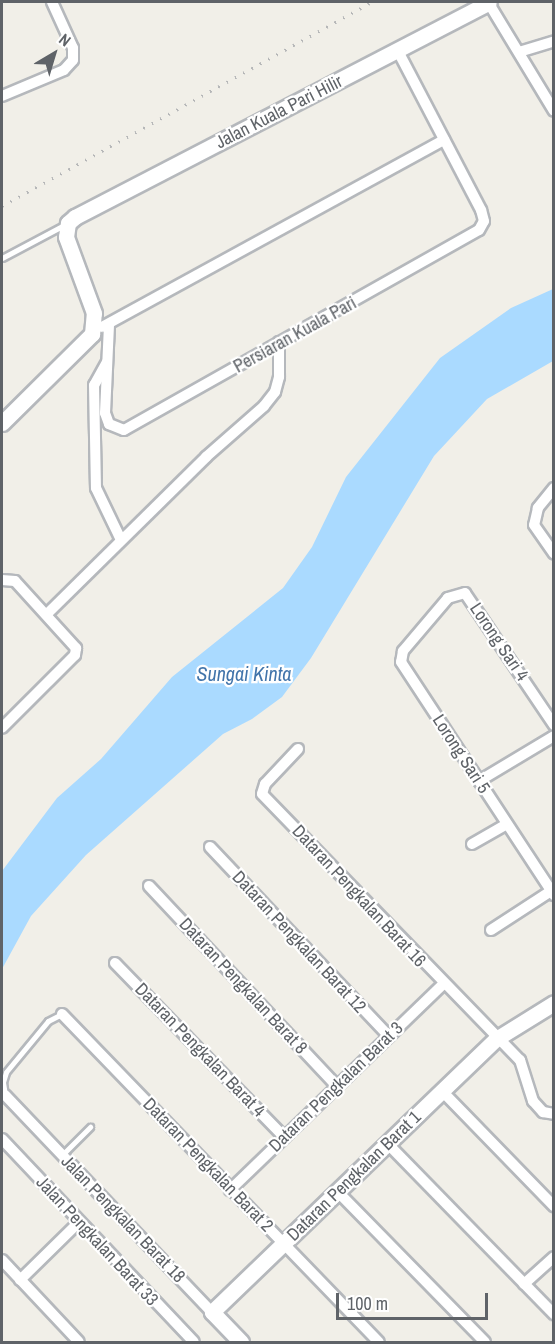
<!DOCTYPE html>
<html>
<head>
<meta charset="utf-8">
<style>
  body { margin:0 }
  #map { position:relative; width:555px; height:1344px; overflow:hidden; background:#f1efe8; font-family:"Archivo Narrow",sans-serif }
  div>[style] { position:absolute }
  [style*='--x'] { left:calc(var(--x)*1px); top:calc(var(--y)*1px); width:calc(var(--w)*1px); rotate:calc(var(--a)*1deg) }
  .water>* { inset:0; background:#aadaff }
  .roads { filter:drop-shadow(2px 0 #b5b8bc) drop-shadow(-2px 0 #b5b8bc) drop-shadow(0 2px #b5b8bc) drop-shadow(0 -2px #b5b8bc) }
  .lane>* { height:5px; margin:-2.5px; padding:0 2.5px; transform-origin:2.5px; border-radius:2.5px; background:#fff }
  .street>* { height:10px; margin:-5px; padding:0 5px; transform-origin:5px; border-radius:5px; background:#fff }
  .secondary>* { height:15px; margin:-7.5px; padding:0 7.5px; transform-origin:7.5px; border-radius:7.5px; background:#fff }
  .rail>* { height:3px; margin-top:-1.5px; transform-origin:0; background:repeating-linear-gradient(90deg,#b6b7b8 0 1.5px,transparent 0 9.5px) }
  span { translate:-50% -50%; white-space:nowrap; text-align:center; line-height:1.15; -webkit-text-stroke:4.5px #fff; paint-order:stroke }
  .street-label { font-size:18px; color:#5f6368 }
  .water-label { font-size:20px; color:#4174aa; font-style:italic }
  .frame { position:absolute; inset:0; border:3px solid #5f6368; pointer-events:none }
  .north { position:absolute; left:24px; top:24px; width:60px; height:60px; -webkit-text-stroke:4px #fff; paint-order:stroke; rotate:38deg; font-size:16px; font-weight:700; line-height:24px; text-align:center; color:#5f6368 }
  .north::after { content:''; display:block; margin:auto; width:21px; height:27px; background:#5f6368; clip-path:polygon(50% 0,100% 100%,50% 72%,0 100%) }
  .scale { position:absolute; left:336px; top:1293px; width:152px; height:27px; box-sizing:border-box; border:3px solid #5f6368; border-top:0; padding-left:8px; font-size:18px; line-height:21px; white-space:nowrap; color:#5f6368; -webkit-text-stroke:4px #fff; paint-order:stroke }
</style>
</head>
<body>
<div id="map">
  <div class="water">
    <i style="clip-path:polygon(553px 289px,553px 361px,487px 399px,434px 456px,311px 658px,282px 697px,252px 719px,223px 734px,86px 855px,31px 916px,2px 969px,2px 871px,57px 798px,101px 759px,172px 677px,283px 588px,312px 547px,346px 477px,440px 358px,511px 308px)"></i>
  </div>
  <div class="roads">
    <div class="lane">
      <i style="--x:2;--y:258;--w:72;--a:-28"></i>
      <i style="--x:5;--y:1095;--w:13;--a:-99"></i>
      <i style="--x:3;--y:1082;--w:10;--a:-73"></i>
      <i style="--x:6;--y:1072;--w:66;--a:-50.5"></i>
      <i style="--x:48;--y:1021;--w:16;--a:-27"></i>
      <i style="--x:62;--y:1155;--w:40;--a:-45"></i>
    </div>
    <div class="street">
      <i style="--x:488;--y:2;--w:127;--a:58.8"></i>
      <i style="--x:519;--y:52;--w:37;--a:-17"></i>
      <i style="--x:2;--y:96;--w:67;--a:-22.8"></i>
      <i style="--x:64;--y:70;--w:13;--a:-48"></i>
      <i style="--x:73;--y:60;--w:12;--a:-90"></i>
      <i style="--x:73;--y:48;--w:51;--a:-114.5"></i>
      <i style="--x:109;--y:325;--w:88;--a:92.6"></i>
      <i style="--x:105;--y:413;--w:12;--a:70"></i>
      <i style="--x:109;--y:424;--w:16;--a:22"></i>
      <i style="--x:124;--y:430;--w:407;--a:-29.4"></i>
      <i style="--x:479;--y:230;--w:10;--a:-61"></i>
      <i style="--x:484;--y:221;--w:11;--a:-105"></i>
      <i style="--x:481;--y:210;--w:179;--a:-117.6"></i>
      <i style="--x:102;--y:327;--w:390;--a:-28.7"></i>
      <i style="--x:107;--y:362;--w:26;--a:119"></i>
      <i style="--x:94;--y:385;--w:103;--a:88.9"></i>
      <i style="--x:96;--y:488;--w:58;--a:64.3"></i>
      <i style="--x:554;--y:488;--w:26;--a:129"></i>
      <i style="--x:538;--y:508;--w:17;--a:103"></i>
      <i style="--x:534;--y:525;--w:35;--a:55"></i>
      <i style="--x:2;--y:580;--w:13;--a:4"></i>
      <i style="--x:15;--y:581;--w:91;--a:47.7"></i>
      <i style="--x:76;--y:648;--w:7;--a:98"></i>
      <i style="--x:75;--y:655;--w:103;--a:135"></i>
      <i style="--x:48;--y:613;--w:222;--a:-44.6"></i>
      <i style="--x:206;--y:457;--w:77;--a:-41.3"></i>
      <i style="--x:264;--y:406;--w:18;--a:-52"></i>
      <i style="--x:275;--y:392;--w:16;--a:-75"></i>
      <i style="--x:279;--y:377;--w:35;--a:-90"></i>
      <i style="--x:554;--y:725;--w:159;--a:-124"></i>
      <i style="--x:465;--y:593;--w:18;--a:164"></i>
      <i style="--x:448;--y:598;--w:70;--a:130.3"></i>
      <i style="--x:403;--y:651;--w:11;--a:100"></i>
      <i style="--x:401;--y:662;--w:279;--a:56.7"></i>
      <i style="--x:298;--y:749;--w:48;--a:133.3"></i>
      <i style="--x:265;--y:784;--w:10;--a:107"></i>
      <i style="--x:262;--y:794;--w:371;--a:45.9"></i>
      <i style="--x:520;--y:1060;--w:43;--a:72.4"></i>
      <i style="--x:533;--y:1101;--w:15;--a:48"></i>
      <i style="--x:543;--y:1112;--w:11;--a:10"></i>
      <i style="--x:479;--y:781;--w:87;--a:-31"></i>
      <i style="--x:472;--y:844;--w:40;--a:-29.7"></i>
      <i style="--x:210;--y:847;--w:260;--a:46.6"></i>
      <i style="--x:149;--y:886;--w:274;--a:46.8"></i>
      <i style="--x:491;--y:930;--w:72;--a:-33"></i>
      <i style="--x:115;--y:963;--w:243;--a:45.8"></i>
      <i style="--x:62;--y:1014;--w:456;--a:46"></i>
      <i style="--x:442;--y:1091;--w:161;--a:45.8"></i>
      <i style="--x:5;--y:1095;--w:300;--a:46.4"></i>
      <i style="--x:2;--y:1139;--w:279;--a:46.6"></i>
      <i style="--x:388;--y:1144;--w:238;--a:45.7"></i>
      <i style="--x:230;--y:1190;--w:296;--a:-44"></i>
      <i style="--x:338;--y:1192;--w:210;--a:45.6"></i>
      <i style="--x:2;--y:1260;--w:112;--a:46.8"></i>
      <i style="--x:20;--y:1280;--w:81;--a:-44.5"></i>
      <i style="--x:524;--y:1284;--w:40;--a:-42"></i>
    </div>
    <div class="secondary">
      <i style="--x:2;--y:423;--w:127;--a:-44.7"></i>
      <i style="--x:92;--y:334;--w:21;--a:-85"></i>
      <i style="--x:94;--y:313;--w:81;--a:-110.2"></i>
      <i style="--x:66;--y:237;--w:14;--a:-82"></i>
      <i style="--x:68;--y:223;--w:9;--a:-41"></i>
      <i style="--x:75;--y:217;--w:466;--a:-27.4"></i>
      <i style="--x:241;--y:1342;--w:42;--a:-134"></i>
      <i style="--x:212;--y:1312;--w:394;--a:-43.9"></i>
      <i style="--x:496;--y:1039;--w:68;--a:-31.8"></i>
    </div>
  </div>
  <div class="rail">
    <i style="--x:2;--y:206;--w:423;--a:-28.9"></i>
  </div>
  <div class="street-label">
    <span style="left:279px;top:112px;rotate:-27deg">Jalan Kuala Pari Hilir</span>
    <span style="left:295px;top:335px;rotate:-29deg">Persiaran Kuala Pari</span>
    <span style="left:499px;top:642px;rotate:56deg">Lorong Sari 4</span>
    <span style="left:461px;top:754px;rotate:57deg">Lorong Sari 5</span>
    <span style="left:359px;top:896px;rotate:47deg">Dataran Pengkalan Barat 16</span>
    <span style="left:299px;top:942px;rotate:47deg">Dataran Pengkalan Barat 12</span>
    <span style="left:243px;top:986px;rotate:47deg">Dataran Pengkalan Barat 8</span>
    <span style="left:200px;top:1050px;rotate:46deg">Dataran Pengkalan Barat 4</span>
    <span style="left:336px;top:1087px;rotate:-44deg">Dataran Pengkalan Barat 3</span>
    <span style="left:208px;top:1165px;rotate:46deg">Dataran Pengkalan Barat 2</span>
    <span style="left:354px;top:1176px;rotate:-44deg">Dataran Pengkalan Barat 1</span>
    <span style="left:123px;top:1219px;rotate:46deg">Jalan Pengkalan Barat 18</span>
    <span style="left:97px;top:1241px;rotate:47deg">Jalan Pengkalan Barat 33</span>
  </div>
  <div class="water-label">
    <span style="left:244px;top:673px">Sungai Kinta</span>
  </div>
  <div class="frame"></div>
  <div class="north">N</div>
  <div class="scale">100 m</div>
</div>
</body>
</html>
